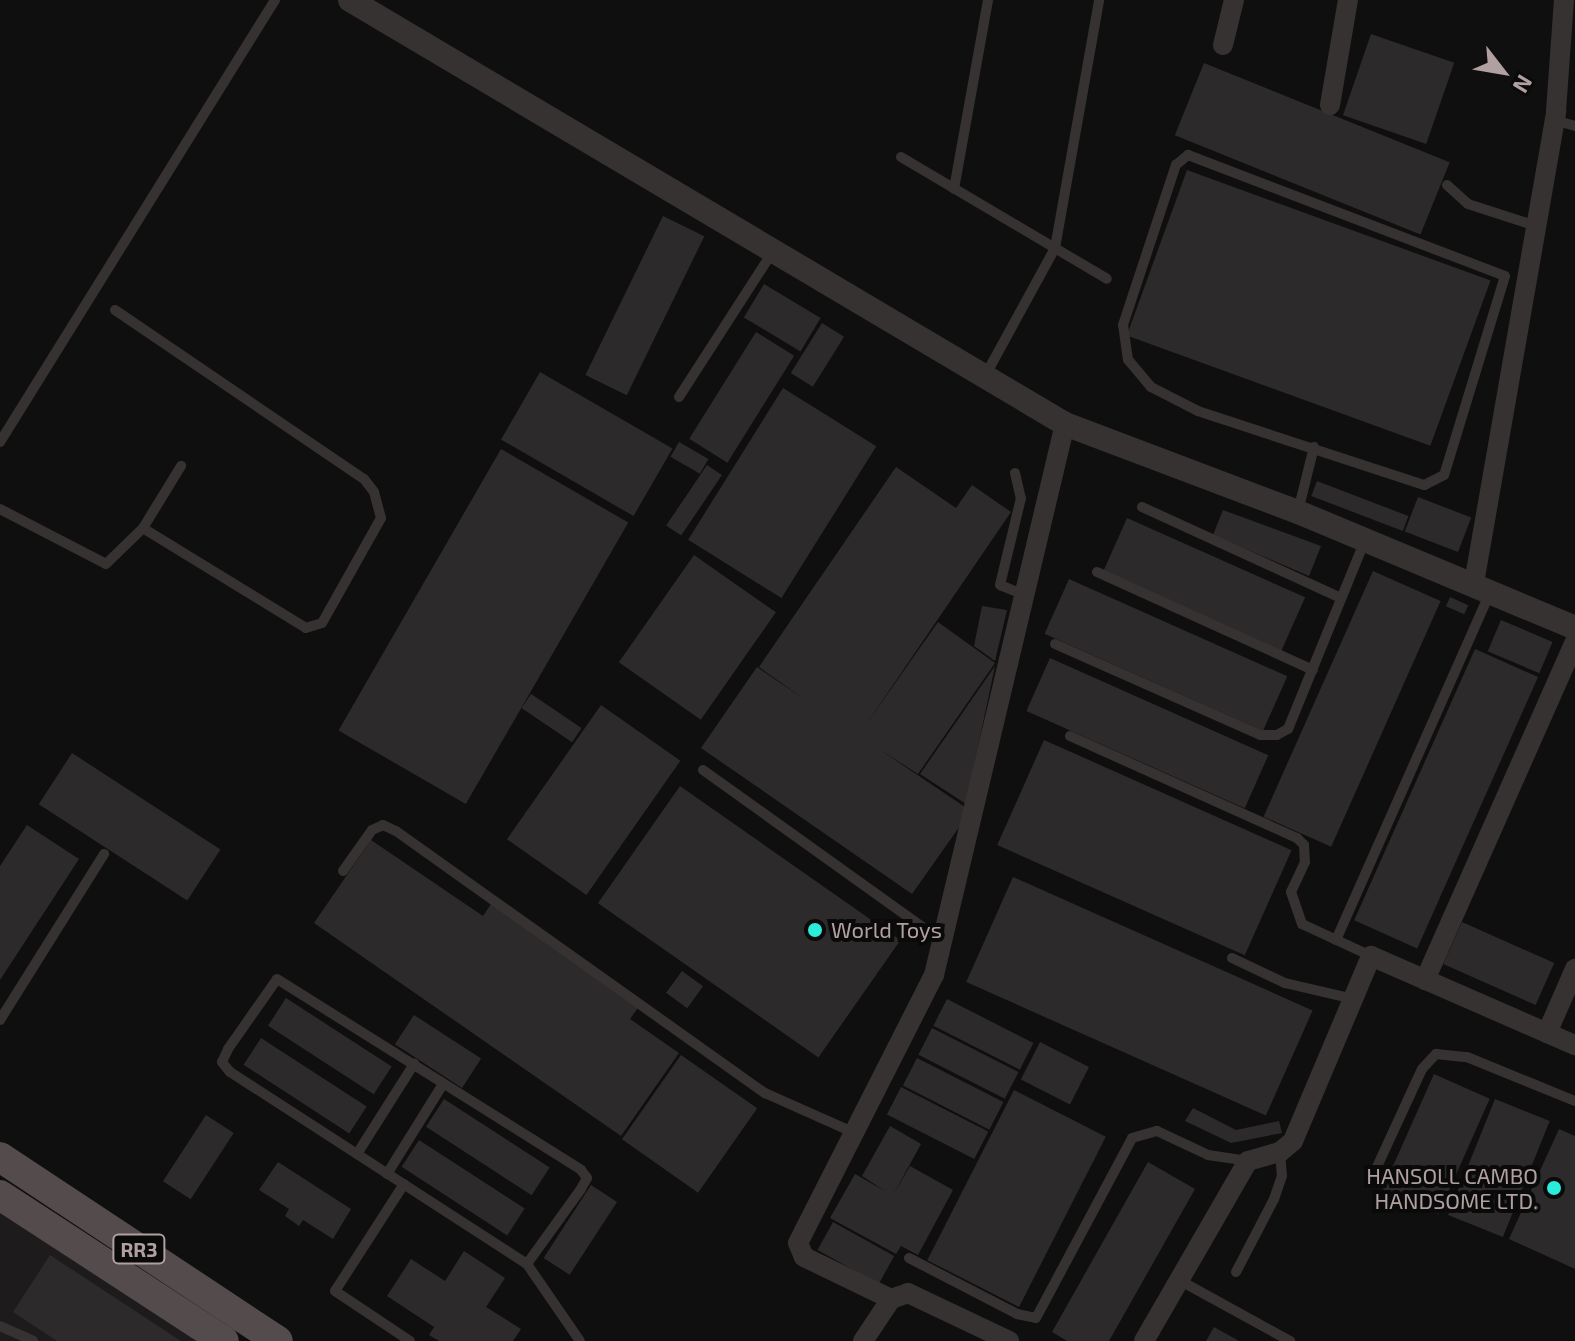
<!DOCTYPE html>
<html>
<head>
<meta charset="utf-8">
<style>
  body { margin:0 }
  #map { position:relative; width:1575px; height:1341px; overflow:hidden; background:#100f0f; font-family:"Exo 2",sans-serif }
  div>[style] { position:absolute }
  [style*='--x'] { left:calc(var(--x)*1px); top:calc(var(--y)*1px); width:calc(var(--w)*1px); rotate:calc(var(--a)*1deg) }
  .built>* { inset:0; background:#1d1b1b }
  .building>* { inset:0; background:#2c2a2a; transform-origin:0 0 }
  .service>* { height:10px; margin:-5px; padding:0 5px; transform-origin:5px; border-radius:5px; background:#373232 }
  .minor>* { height:20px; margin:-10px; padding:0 10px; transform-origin:10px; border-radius:10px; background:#373232 }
  .tertiary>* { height:24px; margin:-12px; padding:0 12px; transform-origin:12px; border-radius:12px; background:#373232 }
  .primary>* { height:30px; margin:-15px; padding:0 15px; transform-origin:15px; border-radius:15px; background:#544c4c }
  .dots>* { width:22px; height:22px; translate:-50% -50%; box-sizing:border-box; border:4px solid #0b0a0a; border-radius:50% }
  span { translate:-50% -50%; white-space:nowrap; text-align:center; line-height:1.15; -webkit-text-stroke:8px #0b0a0a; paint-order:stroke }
  .shield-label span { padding:2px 6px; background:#0b0a0a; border:2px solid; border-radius:6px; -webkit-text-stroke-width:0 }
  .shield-label { font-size:20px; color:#b1a0a1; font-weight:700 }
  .poi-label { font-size:22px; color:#b1a0a1 }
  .left { translate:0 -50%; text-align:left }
  .right { translate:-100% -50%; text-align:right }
  .north { position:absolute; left:1463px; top:32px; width:80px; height:80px; -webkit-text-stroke:6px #0b0a0a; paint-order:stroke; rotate:121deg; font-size:22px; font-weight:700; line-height:32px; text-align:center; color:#b1a0a1 }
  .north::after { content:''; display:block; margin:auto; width:28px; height:36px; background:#b1a0a1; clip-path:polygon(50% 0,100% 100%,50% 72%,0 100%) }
</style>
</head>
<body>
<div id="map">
  <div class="built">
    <i style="clip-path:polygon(0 1201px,205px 1341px,0 1341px)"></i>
  </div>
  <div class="building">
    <i style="left:1371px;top:34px;width:88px;height:86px;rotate:19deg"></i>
    <i style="left:1204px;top:63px;width:265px;height:78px;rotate:22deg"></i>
    <i style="left:1187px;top:170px;width:323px;height:176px;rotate:20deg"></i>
    <i style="left:663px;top:216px;width:46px;height:177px;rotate:26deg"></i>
    <i style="left:764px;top:284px;width:66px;height:39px;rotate:31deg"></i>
    <i style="left:822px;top:323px;width:26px;height:59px;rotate:32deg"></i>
    <i style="left:756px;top:332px;width:45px;height:126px;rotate:32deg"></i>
    <i style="left:540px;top:372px;width:153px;height:78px;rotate:30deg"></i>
    <i style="left:783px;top:388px;width:110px;height:179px;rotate:32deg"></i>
    <i style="left:679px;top:442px;width:34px;height:17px;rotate:30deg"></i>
    <i style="left:501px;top:449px;width:147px;height:325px;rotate:30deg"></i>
    <i style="left:707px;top:465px;width:18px;height:73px;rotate:34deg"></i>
    <i style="clip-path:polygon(896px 467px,956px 508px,972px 485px,1011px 512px,865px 726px,938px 622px,995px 663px,918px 774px,879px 749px,965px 807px,960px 826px,912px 894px,701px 748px,757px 667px,804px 699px,759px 667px)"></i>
    <i style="left:1317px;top:481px;width:98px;height:16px;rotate:21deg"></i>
    <i style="left:1418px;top:497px;width:57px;height:37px;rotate:21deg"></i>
    <i style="clip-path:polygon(1223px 510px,1321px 546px,1309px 576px,1213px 535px)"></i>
    <i style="left:1127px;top:518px;width:195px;height:59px;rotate:24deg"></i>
    <i style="left:694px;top:555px;width:100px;height:131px;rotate:35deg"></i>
    <i style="left:1373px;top:571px;width:74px;height:269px;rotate:24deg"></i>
    <i style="left:1069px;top:579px;width:239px;height:60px;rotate:24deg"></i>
    <i style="left:1450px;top:597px;width:20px;height:10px;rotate:24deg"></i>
    <i style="clip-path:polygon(982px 606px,1007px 610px,995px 661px,974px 646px)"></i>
    <i style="left:1501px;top:620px;width:56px;height:34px;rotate:23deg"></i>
    <i style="left:1475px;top:649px;width:69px;height:297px;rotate:24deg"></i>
    <i style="left:1050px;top:658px;width:239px;height:58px;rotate:24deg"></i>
    <i style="clip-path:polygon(995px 666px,966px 804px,920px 774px)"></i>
    <i style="left:531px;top:694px;width:61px;height:17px;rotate:34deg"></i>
    <i style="left:601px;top:705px;width:97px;height:164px;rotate:35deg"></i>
    <i style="left:1044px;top:740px;width:271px;height:115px;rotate:24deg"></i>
    <i style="left:72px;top:753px;width:177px;height:61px;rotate:33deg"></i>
    <i style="left:680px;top:786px;width:269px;height:143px;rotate:35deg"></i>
    <i style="clip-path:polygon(27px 825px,79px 859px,0 980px,0 866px)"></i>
    <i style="clip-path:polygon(371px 840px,483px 916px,495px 898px,643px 1001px,630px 1019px,679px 1053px,621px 1136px,314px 923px)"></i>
    <i style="left:1013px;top:877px;width:328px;height:115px;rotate:24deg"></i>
    <i style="left:1462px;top:922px;width:101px;height:46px;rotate:24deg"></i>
    <i style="left:682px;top:971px;width:26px;height:27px;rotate:36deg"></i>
    <i style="left:286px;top:998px;width:126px;height:33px;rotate:33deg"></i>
    <i style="left:947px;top:999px;width:97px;height:30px;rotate:27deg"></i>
    <i style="left:414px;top:1015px;width:80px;height:35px;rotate:33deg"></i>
    <i style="left:932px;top:1028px;width:97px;height:30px;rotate:27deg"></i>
    <i style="left:261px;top:1038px;width:126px;height:32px;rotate:33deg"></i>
    <i style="left:1040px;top:1042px;width:55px;height:42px;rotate:27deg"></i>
    <i style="left:681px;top:1055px;width:93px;height:103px;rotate:35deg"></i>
    <i style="left:917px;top:1058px;width:97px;height:31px;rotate:27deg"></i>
    <i style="left:1434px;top:1074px;width:61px;height:126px;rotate:24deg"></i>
    <i style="left:901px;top:1087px;width:98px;height:31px;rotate:27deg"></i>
    <i style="left:1014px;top:1090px;width:103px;height:191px;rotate:27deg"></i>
    <i style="left:444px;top:1099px;width:126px;height:33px;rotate:33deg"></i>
    <i style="left:1495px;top:1099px;width:59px;height:125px;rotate:22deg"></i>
    <i style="clip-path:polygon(1193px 1108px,1236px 1130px,1279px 1121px,1282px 1133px,1231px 1143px,1185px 1121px)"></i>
    <i style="left:206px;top:1115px;width:33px;height:79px;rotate:33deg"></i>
    <i style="clip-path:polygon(890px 1126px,921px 1144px,893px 1195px,910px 1166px,953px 1190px,918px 1255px,901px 1246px,896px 1254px,830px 1218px,855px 1174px,885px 1191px,862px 1176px)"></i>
    <i style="clip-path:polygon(1559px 1129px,1575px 1136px,1575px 1269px,1509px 1239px)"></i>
    <i style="left:419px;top:1140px;width:126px;height:32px;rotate:33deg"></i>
    <i style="clip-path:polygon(278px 1162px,351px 1209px,333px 1239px,303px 1220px,299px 1226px,285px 1216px,289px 1209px,259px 1190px)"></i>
    <i style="clip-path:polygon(1148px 1162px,1195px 1189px,1109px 1341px,1067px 1341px,1052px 1332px)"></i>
    <i style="left:591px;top:1185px;width:31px;height:87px;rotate:33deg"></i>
    <i style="left:833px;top:1222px;width:70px;height:32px;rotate:29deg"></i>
    <i style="clip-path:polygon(464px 1251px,505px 1278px,486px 1307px,521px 1329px,513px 1341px,439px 1341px,429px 1335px,434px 1327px,387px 1296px,411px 1259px,445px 1281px)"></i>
    <i style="clip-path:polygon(50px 1255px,181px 1341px,57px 1341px,13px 1312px)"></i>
    <i style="clip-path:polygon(1214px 1327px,1239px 1341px,1206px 1341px)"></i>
  </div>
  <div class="service">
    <i style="--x:1554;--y:120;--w:22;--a:16"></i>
    <i style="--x:1188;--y:155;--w:339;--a:20.9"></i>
    <i style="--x:1505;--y:276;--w:208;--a:107"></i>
    <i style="--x:1444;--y:475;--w:22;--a:153"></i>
    <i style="--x:1424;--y:485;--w:238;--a:-161.9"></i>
    <i style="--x:1198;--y:411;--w:53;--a:-152.9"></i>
    <i style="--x:1151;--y:387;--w:35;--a:-130"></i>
    <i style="--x:1128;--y:360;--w:35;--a:-98"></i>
    <i style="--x:1123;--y:325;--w:169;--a:-71.7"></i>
    <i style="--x:1176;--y:165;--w:16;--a:-40"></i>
    <i style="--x:901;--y:157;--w:239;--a:30.6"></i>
    <i style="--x:1447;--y:185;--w:28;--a:42"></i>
    <i style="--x:1468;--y:204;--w:71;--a:17.9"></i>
    <i style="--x:954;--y:189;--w:192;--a:-79.8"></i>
    <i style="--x:115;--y:310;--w:301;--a:34.2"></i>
    <i style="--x:364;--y:479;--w:16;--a:52"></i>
    <i style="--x:374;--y:492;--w:27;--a:75"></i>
    <i style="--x:381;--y:518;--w:120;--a:119.3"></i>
    <i style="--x:322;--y:623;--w:17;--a:163"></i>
    <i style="--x:306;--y:628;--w:191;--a:-148.5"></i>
    <i style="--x:985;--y:376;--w:146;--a:-61.3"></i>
    <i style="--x:1055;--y:248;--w:252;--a:-79.9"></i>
    <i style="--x:679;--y:397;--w:174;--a:-57.2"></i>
    <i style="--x:0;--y:442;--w:521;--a:-58.11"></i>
    <i style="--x:1015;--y:473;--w:26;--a:77"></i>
    <i style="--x:1021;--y:498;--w:89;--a:103.6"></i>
    <i style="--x:1000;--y:585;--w:27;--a:22"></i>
    <i style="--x:1142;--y:507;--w:219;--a:24.6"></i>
    <i style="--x:0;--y:509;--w:119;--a:27.4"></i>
    <i style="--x:106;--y:564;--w:52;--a:-44.2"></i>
    <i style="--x:143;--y:528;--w:73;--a:-58.5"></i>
    <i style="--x:1298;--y:511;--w:66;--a:-76"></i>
    <i style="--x:1097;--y:572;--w:237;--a:24.4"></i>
    <i style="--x:1055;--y:644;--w:224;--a:23.9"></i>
    <i style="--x:1260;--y:735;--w:17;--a:0"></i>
    <i style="--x:1277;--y:735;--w:13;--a:-29"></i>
    <i style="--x:1288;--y:729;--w:204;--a:-67.8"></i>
    <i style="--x:1070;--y:736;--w:249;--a:24.2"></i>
    <i style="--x:1297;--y:838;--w:10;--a:45"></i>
    <i style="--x:1304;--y:845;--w:17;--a:87"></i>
    <i style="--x:1305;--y:862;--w:33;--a:115"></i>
    <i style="--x:1291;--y:892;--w:34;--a:71"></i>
    <i style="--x:1302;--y:924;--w:76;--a:24.9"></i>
    <i style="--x:703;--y:770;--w:294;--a:35.6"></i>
    <i style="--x:343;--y:871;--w:50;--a:-54.7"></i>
    <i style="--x:372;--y:830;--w:12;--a:-24"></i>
    <i style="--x:383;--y:825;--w:14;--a:25"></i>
    <i style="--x:396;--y:831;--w:453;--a:35.4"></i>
    <i style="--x:765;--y:1093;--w:98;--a:24"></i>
    <i style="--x:1336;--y:940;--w:378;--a:-66.1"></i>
    <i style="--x:1232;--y:958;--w:59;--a:25.3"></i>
    <i style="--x:1285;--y:983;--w:70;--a:13.2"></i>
    <i style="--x:277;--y:979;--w:359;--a:32.1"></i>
    <i style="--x:581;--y:1170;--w:10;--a:53"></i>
    <i style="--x:587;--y:1178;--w:13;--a:119"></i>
    <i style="--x:581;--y:1189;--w:92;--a:125.8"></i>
    <i style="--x:527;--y:1264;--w:354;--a:-147.1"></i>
    <i style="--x:230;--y:1072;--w:13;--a:-129"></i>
    <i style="--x:222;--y:1062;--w:14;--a:-65"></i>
    <i style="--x:228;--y:1049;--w:85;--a:-55"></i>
    <i style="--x:0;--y:1020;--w:196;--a:-57.9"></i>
    <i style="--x:357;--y:1154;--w:107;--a:-57.7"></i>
    <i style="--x:387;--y:1174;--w:106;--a:-58.1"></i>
    <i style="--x:1370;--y:1182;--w:124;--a:-65.3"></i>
    <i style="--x:1422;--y:1069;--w:21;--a:-47"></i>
    <i style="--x:1436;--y:1054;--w:31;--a:6"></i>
    <i style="--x:1467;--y:1057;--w:117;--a:22.2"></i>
    <i style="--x:404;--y:1184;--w:127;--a:122.8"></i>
    <i style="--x:335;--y:1291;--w:90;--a:33.7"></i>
    <i style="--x:909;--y:1258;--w:122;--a:27.4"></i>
    <i style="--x:1017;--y:1314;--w:19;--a:12"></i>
    <i style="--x:1036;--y:1318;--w:204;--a:-61.9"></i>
    <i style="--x:1132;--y:1138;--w:26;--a:-16"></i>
    <i style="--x:1157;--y:1131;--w:56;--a:25.2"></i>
    <i style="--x:1208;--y:1155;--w:40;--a:8.5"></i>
    <i style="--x:527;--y:1264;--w:93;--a:55.5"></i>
    <i style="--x:1236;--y:1272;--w:82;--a:-62.5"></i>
    <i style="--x:1274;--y:1199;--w:24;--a:-71"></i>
    <i style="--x:1282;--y:1176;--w:24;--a:-95"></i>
    <i style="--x:1179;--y:1280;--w:127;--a:28.8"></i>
    <i style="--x:0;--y:1326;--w:36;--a:24"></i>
  </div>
  <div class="minor">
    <i style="--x:1223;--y:45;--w:46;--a:-76.3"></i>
    <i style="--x:1330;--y:105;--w:107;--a:-80.3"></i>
    <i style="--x:1474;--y:583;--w:479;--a:-80.1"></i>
    <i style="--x:1556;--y:111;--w:111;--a:-85.9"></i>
    <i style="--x:1425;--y:980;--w:371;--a:-66.1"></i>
    <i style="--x:1547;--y:1033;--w:70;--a:-66.4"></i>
    <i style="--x:891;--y:1299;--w:97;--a:-154.2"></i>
    <i style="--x:804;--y:1257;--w:15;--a:-113"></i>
    <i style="--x:798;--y:1243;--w:301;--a:-63.1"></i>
    <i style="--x:934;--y:975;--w:566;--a:-76.63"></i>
    <i style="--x:863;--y:1341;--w:50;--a:-56.3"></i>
    <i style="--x:891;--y:1299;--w:18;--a:-19"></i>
    <i style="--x:908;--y:1293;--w:112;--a:25.4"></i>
    <i style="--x:1144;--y:1341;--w:208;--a:-60"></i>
    <i style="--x:1248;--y:1161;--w:33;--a:-16"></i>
    <i style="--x:1280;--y:1152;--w:17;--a:-40"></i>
    <i style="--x:1293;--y:1141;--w:201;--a:-67.1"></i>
    <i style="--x:1371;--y:956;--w:223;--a:23.6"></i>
  </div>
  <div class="tertiary">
    <i style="--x:350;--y:0;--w:831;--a:30.67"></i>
    <i style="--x:1065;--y:424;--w:249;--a:20.7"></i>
    <i style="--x:1298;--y:512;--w:300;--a:22.7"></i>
  </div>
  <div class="primary">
    <i style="--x:0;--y:1157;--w:333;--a:33.5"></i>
    <i style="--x:0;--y:1195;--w:267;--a:33.1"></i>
  </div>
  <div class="dots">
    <i style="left:815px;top:930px;background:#2becdb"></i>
    <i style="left:1554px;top:1188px;background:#2becdb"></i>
  </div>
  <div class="shield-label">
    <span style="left:139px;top:1249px">RR3</span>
  </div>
  <div class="poi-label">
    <span class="left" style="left:831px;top:930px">World Toys</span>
    <span class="right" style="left:1538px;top:1188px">HANSOLL CAMBO<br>HANDSOME LTD.</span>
  </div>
  <div class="north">N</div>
</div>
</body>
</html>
